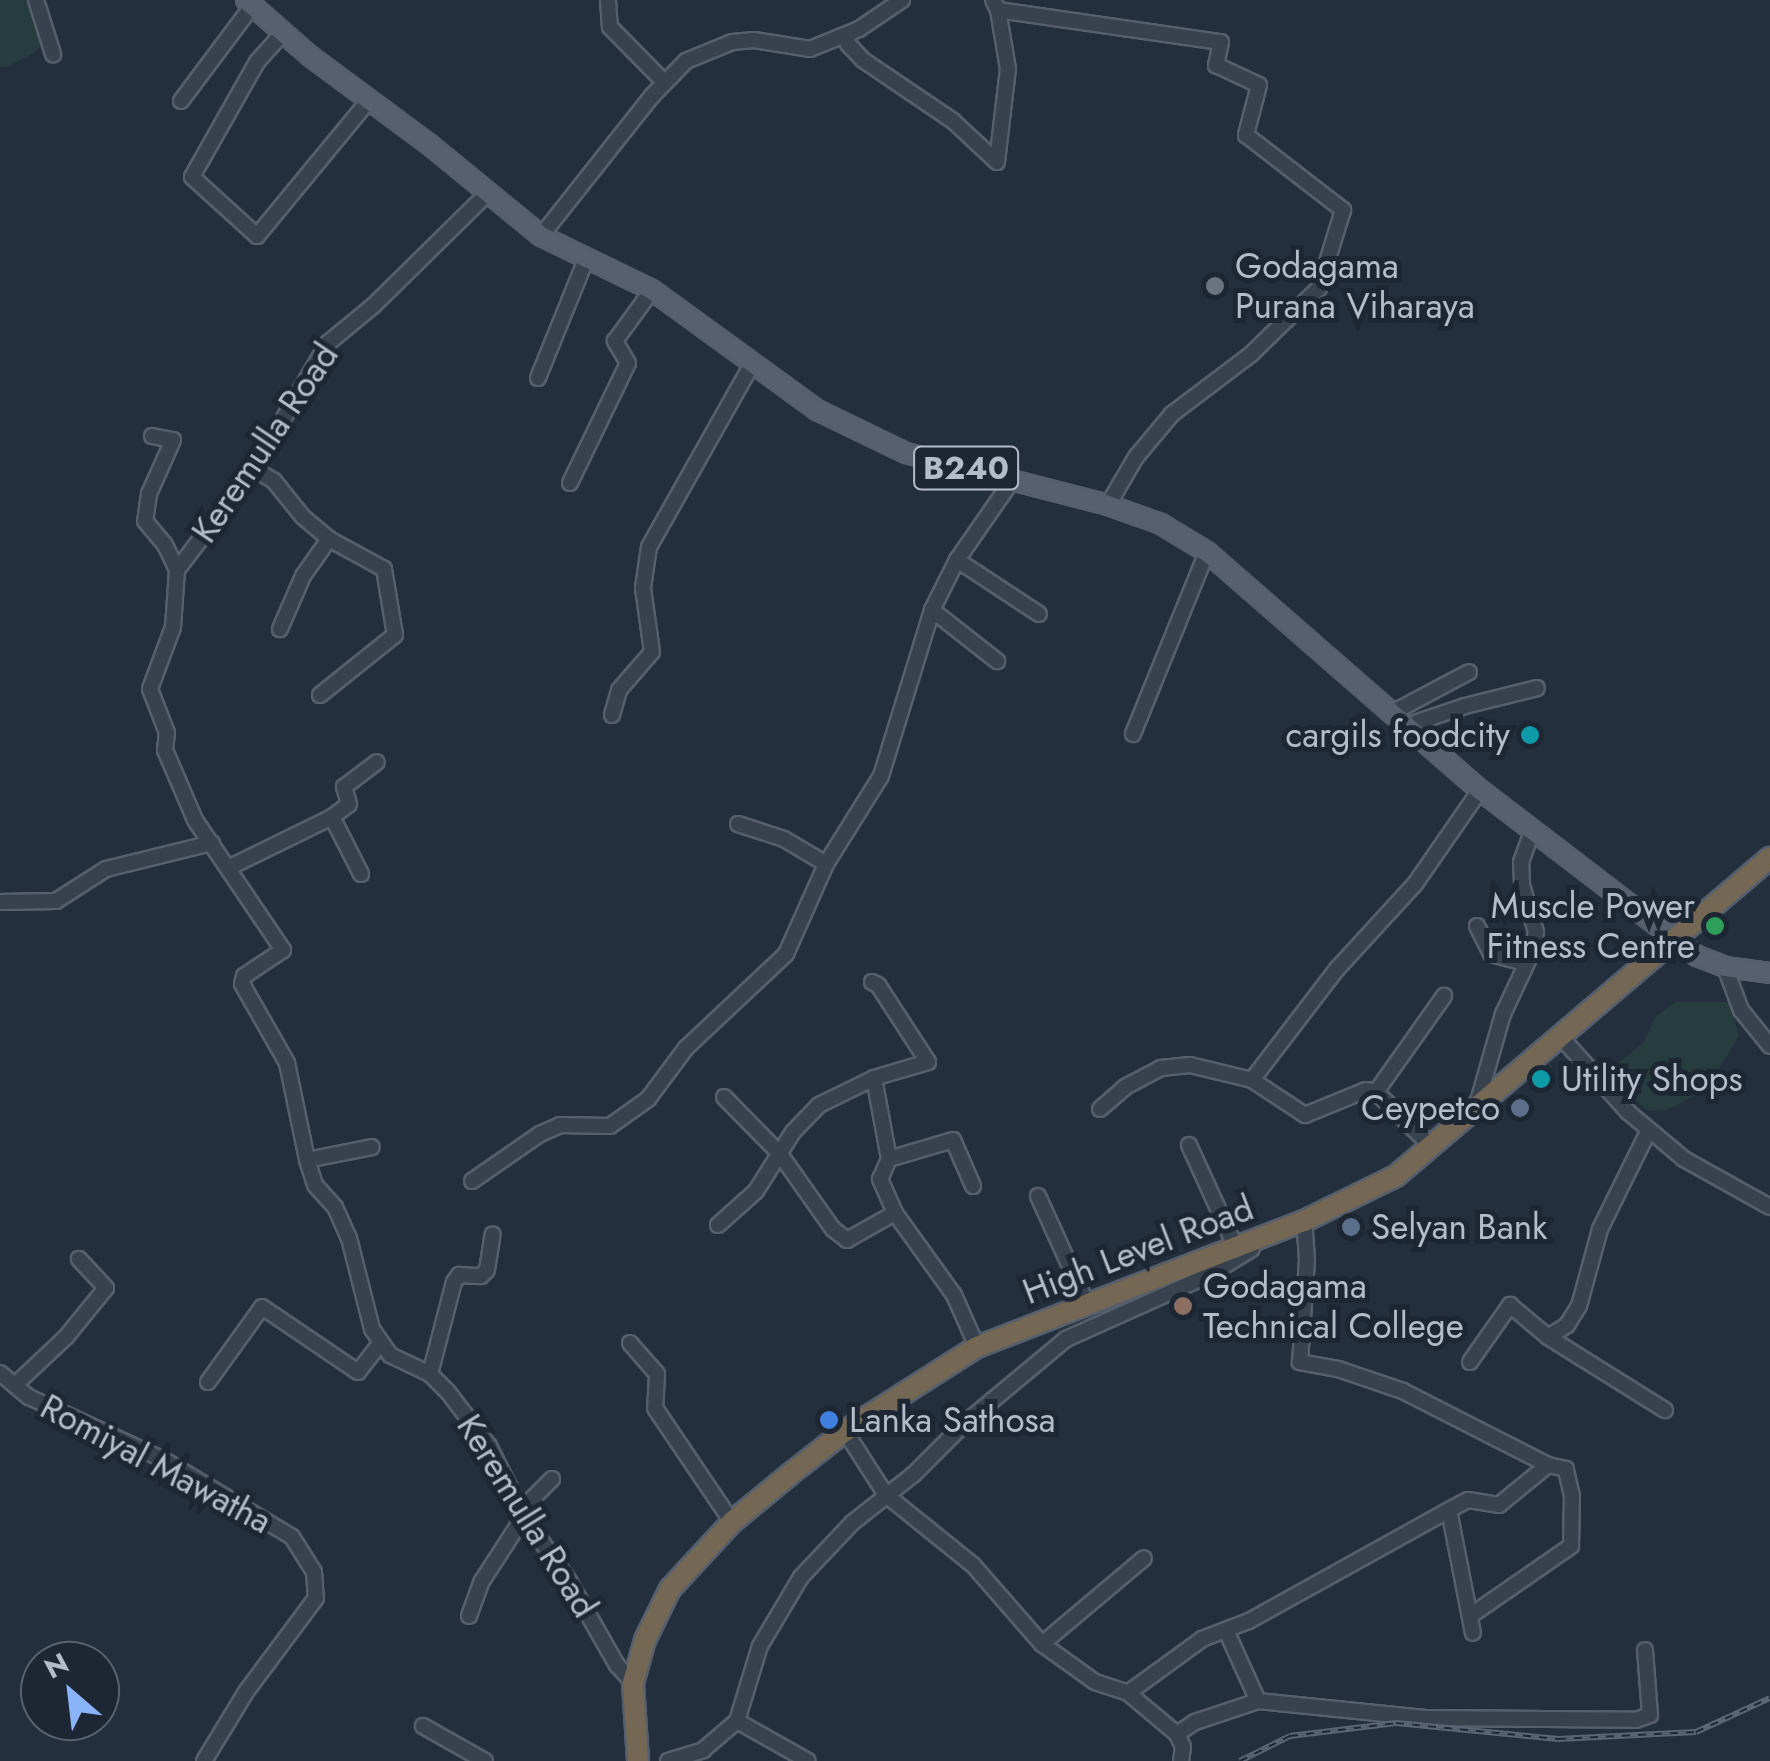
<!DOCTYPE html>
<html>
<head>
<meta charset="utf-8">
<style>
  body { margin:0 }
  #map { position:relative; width:1770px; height:1761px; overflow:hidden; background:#242f3e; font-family:Jost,sans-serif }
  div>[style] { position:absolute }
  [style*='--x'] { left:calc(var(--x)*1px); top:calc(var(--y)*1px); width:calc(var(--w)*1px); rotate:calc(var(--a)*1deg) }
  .green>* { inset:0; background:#263c3f }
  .roads { filter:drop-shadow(2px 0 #565f6c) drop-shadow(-2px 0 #565f6c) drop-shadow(0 2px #565f6c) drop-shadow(0 -2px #565f6c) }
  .minor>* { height:14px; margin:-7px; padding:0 7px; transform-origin:7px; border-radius:7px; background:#38414e }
  .major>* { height:18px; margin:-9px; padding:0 9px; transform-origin:9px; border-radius:9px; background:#56606e }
  .highway>* { height:20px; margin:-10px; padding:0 10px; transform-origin:10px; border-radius:10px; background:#746855 }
  .rail>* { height:6px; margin-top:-3px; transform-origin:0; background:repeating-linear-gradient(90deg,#1d2633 0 8px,#5a6575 0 16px); box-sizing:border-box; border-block:2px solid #5a6575 }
  .dots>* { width:28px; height:28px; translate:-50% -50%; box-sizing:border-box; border:5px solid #1d2633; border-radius:50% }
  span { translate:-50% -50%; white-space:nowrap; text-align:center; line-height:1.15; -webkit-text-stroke:10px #1d2633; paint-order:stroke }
  .shield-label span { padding:2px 8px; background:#1d2633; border:2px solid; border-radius:8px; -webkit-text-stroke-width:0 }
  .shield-label { font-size:32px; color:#b4bcc9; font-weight:700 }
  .poi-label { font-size:35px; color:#b4bcc9 }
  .left { translate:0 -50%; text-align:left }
  .right { translate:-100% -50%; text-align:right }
  .street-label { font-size:35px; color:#b4bcc9 }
  .north { position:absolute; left:20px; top:1641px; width:100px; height:100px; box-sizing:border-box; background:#1d2633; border:2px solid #59626f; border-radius:50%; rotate:332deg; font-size:28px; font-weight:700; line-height:40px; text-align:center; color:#b4bcc9 }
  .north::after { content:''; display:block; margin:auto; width:35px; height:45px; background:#8ab4f8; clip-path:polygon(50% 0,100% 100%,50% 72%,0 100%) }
</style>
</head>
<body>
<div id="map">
  <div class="green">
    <i style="clip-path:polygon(0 0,31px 0,41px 33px,42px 44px,34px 53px,7px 67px,0 67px)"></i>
    <i style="clip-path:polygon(1675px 1002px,1730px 1002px,1739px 1036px,1706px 1090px,1667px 1110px,1648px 1111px,1628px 1094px,1615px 1066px,1643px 1043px,1656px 1016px)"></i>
  </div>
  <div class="roads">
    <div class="minor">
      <i style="--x:36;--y:0;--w:57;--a:72.5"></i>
      <i style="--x:608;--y:0;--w:27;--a:86"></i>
      <i style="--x:610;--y:27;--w:78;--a:45.5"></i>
      <i style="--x:993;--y:0;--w:11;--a:63"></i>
      <i style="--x:998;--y:10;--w:225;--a:8.2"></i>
      <i style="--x:1221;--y:42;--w:24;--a:102"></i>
      <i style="--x:1216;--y:65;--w:47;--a:24.9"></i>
      <i style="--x:1259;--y:85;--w:52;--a:104.6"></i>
      <i style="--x:1246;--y:135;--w:123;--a:37.7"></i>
      <i style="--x:1343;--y:210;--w:82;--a:107.1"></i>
      <i style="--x:1319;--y:288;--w:96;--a:135.8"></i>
      <i style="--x:1250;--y:355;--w:98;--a:142.9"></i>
      <i style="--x:1172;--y:414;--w:56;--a:129.9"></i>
      <i style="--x:1136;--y:457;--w:56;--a:120.3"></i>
      <i style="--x:283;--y:33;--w:39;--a:132"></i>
      <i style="--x:257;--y:62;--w:132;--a:119.5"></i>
      <i style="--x:192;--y:177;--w:88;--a:42.2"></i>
      <i style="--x:257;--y:236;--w:176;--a:-50.5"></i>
      <i style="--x:847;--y:35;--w:9;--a:84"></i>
      <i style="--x:848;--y:44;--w:22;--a:47"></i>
      <i style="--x:863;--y:60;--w:109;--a:34.1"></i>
      <i style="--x:953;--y:121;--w:60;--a:43"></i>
      <i style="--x:997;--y:162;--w:94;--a:-83.3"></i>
      <i style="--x:1008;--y:69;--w:60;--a:-99.6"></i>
      <i style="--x:181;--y:101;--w:119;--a:-53.2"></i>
      <i style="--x:541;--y:236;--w:179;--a:-51.6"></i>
      <i style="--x:652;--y:96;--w:49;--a:-45.8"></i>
      <i style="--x:686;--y:61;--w:50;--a:-22.4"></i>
      <i style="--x:732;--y:42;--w:22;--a:-5"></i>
      <i style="--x:754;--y:40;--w:57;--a:9.1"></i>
      <i style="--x:810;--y:49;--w:53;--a:-22.2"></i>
      <i style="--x:859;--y:29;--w:52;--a:-34"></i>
      <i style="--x:538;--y:378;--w:131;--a:-68"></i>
      <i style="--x:152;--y:436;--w:21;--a:11"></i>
      <i style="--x:173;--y:440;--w:59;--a:114"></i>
      <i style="--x:149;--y:494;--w:27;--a:98"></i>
      <i style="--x:145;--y:521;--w:31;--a:50"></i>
      <i style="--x:165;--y:545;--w:28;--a:64"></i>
      <i style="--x:177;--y:570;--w:127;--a:-52.7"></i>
      <i style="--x:254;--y:469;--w:146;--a:-59.6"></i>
      <i style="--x:328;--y:343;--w:58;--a:-39.4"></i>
      <i style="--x:373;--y:306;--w:160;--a:-44.5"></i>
      <i style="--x:254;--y:469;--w:23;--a:31"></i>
      <i style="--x:274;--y:481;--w:46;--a:51.1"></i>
      <i style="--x:303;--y:517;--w:34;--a:40"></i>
      <i style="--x:329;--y:539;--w:45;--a:125.1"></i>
      <i style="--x:303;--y:576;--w:58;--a:113.5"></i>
      <i style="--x:570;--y:483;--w:133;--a:-64.2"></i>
      <i style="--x:628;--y:363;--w:26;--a:-121"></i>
      <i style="--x:615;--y:341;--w:63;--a:-54"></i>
      <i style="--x:957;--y:560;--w:98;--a:33.4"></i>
      <i style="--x:177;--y:570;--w:57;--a:94"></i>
      <i style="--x:173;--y:627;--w:66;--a:110.4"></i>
      <i style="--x:150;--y:689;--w:47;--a:68.9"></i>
      <i style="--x:167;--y:733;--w:17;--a:97"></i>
      <i style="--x:165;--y:750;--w:76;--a:66.8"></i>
      <i style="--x:195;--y:820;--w:157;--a:55.9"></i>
      <i style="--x:283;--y:950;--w:47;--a:146.3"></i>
      <i style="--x:244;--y:976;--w:8;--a:104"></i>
      <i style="--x:242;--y:984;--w:91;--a:60.3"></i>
      <i style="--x:287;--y:1063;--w:99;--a:78.3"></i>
      <i style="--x:307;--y:1160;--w:26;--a:72"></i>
      <i style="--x:315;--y:1185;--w:30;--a:48"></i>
      <i style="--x:335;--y:1207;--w:34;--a:66"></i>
      <i style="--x:349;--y:1238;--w:94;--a:75.8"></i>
      <i style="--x:372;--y:1329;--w:32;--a:55"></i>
      <i style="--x:390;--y:1355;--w:44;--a:25.4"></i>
      <i style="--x:430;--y:1374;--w:25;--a:45"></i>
      <i style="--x:448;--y:1392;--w:68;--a:52.8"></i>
      <i style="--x:489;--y:1446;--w:78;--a:63.4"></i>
      <i style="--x:524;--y:1516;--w:79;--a:55.3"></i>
      <i style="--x:569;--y:1581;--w:97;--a:60.3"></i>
      <i style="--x:617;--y:1665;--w:24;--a:48"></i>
      <i style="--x:932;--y:610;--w:83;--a:38.1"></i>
      <i style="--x:320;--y:695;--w:96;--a:-38.7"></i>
      <i style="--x:395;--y:635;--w:67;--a:-99.5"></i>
      <i style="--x:384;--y:569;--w:63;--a:-151.4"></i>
      <i style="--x:1392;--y:713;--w:87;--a:-28"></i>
      <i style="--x:612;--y:715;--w:26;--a:-74"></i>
      <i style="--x:619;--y:690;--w:50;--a:-49"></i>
      <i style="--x:652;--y:652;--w:65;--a:-98"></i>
      <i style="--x:643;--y:588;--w:41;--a:-81.7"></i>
      <i style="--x:649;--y:547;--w:208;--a:-60.6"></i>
      <i style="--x:1409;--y:730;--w:12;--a:-42"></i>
      <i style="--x:1418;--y:722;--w:50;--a:-18.8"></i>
      <i style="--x:1465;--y:706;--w:74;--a:-14"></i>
      <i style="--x:1133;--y:734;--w:196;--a:-67.9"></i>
      <i style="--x:332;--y:817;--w:64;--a:63"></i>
      <i style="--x:738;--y:824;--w:48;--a:18.1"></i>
      <i style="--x:784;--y:839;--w:49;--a:30.8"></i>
      <i style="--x:228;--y:868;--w:116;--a:-26.1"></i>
      <i style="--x:332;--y:817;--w:21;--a:-37"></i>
      <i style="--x:349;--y:804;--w:18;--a:-106"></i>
      <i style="--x:344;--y:787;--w:41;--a:-37.1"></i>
      <i style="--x:0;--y:902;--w:56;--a:-1"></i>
      <i style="--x:56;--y:901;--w:59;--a:-32.6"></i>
      <i style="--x:106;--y:869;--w:109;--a:-13.8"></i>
      <i style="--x:1477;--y:926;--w:31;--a:63"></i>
      <i style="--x:1491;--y:954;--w:35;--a:15"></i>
      <i style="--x:1725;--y:967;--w:46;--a:69.6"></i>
      <i style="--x:1741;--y:1010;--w:46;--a:51.1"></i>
      <i style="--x:872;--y:982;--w:7;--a:27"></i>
      <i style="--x:878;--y:985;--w:92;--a:57"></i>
      <i style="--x:928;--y:1062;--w:56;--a:163.5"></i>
      <i style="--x:874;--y:1078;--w:82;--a:79.5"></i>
      <i style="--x:1560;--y:1036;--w:102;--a:48.2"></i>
      <i style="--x:1628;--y:1112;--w:73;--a:40"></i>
      <i style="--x:1684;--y:1159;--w:98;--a:29.2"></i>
      <i style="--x:1252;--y:1080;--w:140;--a:-52.6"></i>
      <i style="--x:1337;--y:969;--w:115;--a:-47.5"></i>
      <i style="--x:1415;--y:884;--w:114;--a:-55.3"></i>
      <i style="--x:1376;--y:1092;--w:118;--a:-54.7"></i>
      <i style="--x:724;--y:1097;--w:80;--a:45.5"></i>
      <i style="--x:780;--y:1154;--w:92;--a:54.8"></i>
      <i style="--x:833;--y:1229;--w:18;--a:38"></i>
      <i style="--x:847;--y:1240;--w:55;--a:-29.4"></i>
      <i style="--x:1477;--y:1105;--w:95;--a:-74.1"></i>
      <i style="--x:1503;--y:1014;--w:68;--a:-64.9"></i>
      <i style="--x:1532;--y:952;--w:20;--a:-79"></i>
      <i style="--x:1536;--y:932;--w:49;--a:-106.6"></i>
      <i style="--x:1522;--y:885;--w:23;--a:-92"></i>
      <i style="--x:1521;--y:862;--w:35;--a:-70"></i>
      <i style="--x:1100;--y:1109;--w:33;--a:-41"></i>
      <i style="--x:1125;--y:1087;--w:41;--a:-27.8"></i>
      <i style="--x:1161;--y:1068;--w:29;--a:-6"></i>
      <i style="--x:1190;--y:1065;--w:64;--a:13.6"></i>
      <i style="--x:1252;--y:1080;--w:64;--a:33.4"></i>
      <i style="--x:1305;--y:1115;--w:66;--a:-22.3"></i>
      <i style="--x:1366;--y:1090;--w:10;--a:11"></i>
      <i style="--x:1376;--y:1092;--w:80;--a:44.5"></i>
      <i style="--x:1189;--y:1145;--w:111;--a:65.5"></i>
      <i style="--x:307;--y:1160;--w:66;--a:-11.3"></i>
      <i style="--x:472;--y:1181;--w:83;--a:-34.7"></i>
      <i style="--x:540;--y:1134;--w:22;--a:-24"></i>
      <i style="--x:560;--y:1125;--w:50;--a:1.1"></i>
      <i style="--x:610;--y:1126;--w:47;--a:-35.4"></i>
      <i style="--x:648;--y:1099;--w:64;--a:-53.3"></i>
      <i style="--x:686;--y:1048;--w:137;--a:-43.2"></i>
      <i style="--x:786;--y:954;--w:98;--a:-66"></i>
      <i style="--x:826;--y:864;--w:104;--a:-58"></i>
      <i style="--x:881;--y:776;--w:174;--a:-72.9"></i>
      <i style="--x:932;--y:610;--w:56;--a:-63.4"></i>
      <i style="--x:957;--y:560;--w:98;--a:-55.3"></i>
      <i style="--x:973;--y:1186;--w:50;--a:-113.5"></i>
      <i style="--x:953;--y:1140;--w:67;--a:163.5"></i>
      <i style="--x:889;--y:1159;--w:22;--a:114"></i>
      <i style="--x:880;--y:1179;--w:37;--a:66"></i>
      <i style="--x:895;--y:1213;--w:101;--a:54.3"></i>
      <i style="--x:954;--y:1295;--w:57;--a:66.1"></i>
      <i style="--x:1038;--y:1196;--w:119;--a:65.6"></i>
      <i style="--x:718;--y:1225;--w:51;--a:-41.8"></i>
      <i style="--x:756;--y:1191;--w:70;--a:-57.9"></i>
      <i style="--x:793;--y:1132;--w:37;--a:-46"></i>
      <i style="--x:819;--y:1105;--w:61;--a:-26.1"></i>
      <i style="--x:1548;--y:1337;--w:22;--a:-32"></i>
      <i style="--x:1567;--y:1325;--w:22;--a:-58"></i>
      <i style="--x:1579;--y:1306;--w:80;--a:-74.7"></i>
      <i style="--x:1600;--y:1229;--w:110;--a:-63.7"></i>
      <i style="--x:630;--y:1343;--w:41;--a:48.9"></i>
      <i style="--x:657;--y:1374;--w:34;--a:93"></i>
      <i style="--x:655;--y:1408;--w:138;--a:56"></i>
      <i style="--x:1470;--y:1362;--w:70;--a:-54.9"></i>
      <i style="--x:1510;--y:1305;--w:50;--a:40.1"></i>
      <i style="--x:1548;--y:1337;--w:138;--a:32"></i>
      <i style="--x:0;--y:1373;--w:38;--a:40"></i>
      <i style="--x:29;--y:1397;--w:149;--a:25"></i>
      <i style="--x:164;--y:1460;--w:149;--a:31"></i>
      <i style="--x:292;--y:1537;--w:41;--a:57.8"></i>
      <i style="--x:314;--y:1572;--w:26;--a:86"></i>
      <i style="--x:316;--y:1598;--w:117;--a:126.7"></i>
      <i style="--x:246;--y:1692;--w:81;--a:121.3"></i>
      <i style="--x:430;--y:1374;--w:95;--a:-75.4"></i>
      <i style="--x:454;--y:1282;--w:9;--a:-54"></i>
      <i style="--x:459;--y:1275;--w:22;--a:3"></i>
      <i style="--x:481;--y:1276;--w:8;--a:-45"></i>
      <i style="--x:487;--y:1270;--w:36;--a:-81"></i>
      <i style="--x:208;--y:1382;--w:92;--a:-54.2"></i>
      <i style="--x:262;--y:1307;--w:116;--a:34.1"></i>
      <i style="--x:358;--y:1372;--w:37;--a:-52"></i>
      <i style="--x:15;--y:1385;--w:70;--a:-43.3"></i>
      <i style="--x:66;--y:1337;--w:63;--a:-50.8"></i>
      <i style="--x:106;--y:1288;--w:40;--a:-133"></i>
      <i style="--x:845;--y:1431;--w:76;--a:57.4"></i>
      <i style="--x:886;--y:1495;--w:112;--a:38.8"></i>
      <i style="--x:973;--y:1565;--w:105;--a:48.9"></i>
      <i style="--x:1042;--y:1644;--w:65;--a:35.6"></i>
      <i style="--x:1095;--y:1682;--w:35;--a:18"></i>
      <i style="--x:1128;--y:1693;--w:64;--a:39.9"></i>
      <i style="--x:1177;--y:1734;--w:14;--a:65"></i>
      <i style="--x:1183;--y:1747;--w:14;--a:98"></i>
      <i style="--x:521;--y:1510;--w:44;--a:-45"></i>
      <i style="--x:1449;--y:1510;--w:125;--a:79"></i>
      <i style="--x:469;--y:1616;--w:37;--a:-70"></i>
      <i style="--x:482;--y:1581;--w:77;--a:-57.1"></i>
      <i style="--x:1470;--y:1616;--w:123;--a:-34.7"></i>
      <i style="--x:1571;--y:1546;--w:50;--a:-88.9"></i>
      <i style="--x:1572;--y:1496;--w:28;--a:-103"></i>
      <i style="--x:1566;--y:1469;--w:18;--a:-167"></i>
      <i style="--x:1042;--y:1644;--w:133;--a:-40.1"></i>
      <i style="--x:1128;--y:1693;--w:92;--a:-36.1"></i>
      <i style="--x:1202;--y:1639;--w:50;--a:-21"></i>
      <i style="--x:1249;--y:1621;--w:229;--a:-29"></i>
      <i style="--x:1449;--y:1510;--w:21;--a:-28"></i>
      <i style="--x:1468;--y:1500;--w:31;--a:9"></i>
      <i style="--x:1499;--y:1505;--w:63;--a:-39.2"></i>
      <i style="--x:1548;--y:1465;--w:163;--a:-153"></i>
      <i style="--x:1403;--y:1391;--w:69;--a:-161.3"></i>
      <i style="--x:1338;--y:1369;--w:39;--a:-170"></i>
      <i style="--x:1300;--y:1362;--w:102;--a:-86.1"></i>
      <i style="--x:1307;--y:1260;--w:39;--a:-94"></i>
      <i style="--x:1258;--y:1701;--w:168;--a:5.8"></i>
      <i style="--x:1425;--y:1718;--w:211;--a:0.5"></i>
      <i style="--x:1636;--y:1720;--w:15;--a:-20"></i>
      <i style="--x:1650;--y:1715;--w:65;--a:-94.4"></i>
      <i style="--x:737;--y:1721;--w:81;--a:29.4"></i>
      <i style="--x:423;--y:1726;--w:71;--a:29.4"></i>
      <i style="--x:1177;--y:1734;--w:22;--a:-34"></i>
      <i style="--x:1195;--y:1722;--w:66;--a:-18.4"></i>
      <i style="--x:1258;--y:1701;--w:78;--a:-114.3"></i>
      <i style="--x:668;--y:1761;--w:37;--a:-17"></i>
      <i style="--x:703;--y:1750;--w:45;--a:-40.5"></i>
      <i style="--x:737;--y:1721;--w:78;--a:-73"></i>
      <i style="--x:760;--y:1646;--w:80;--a:-59.3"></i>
      <i style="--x:801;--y:1577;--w:74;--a:-46.6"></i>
      <i style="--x:852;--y:1523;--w:79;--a:-38.3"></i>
      <i style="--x:914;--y:1474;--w:71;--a:-45"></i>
      <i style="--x:964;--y:1424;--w:133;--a:-39.8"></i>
      <i style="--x:1066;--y:1339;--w:157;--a:-24.1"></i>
      <i style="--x:1209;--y:1275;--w:50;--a:-31.2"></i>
    </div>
    <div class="major">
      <i style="--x:246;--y:0;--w:85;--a:41.2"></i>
      <i style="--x:310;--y:56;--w:149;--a:36.6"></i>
      <i style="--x:430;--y:145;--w:144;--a:39.3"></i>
      <i style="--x:541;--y:236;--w:123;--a:25.9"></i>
      <i style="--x:652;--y:290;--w:204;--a:36"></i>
      <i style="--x:817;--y:410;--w:99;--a:25.8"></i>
      <i style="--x:906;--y:453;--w:209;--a:14.4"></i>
      <i style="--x:1108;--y:505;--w:56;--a:19.7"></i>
      <i style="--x:1161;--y:524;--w:54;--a:31.3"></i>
      <i style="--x:1207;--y:552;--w:362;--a:41.1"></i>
      <i style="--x:1480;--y:790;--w:273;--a:37.4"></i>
      <i style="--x:1697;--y:956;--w:30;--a:21"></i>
      <i style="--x:1725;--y:967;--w:45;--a:7.6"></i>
    </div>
    <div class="highway">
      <i style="--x:638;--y:1761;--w:78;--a:-93.7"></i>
      <i style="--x:633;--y:1683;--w:45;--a:-74.4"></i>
      <i style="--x:645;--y:1640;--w:57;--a:-63.9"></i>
      <i style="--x:670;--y:1589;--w:91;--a:-47.2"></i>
      <i style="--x:732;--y:1522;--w:74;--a:-39.5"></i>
      <i style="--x:789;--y:1475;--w:71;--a:-38.2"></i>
      <i style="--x:845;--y:1431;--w:156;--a:-32.5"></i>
      <i style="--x:977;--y:1347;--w:350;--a:-21.1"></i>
      <i style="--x:1304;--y:1221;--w:102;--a:-26.1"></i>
      <i style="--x:1396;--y:1176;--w:491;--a:-40.4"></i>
    </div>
  </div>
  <div class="rail">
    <i style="--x:1240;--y:1761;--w:56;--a:-26.6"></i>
    <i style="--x:1290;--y:1736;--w:107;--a:-7"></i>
    <i style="--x:1396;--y:1723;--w:163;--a:5.6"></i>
    <i style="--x:1558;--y:1739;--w:138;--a:-2.9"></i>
    <i style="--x:1696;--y:1732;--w:81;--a:-24.7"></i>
  </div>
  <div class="dots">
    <i style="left:1215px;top:286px;background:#6b7280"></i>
    <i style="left:1530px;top:735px;background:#0f9aa8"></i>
    <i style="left:1715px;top:926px;background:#2e9e5b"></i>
    <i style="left:1541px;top:1079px;background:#0f9aa8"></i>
    <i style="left:1520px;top:1108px;background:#5c6f8a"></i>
    <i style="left:1351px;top:1227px;background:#5c6f8a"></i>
    <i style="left:1183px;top:1306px;background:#8d6e63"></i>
    <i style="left:829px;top:1420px;background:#3f7fe0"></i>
  </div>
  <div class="shield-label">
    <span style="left:966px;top:468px">B240</span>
  </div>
  <div class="poi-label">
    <span class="left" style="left:1235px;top:286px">Godagama<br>Purana Viharaya</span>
    <span class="right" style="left:1510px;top:735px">cargils foodcity</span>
    <span class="right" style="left:1695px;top:926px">Muscle Power<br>Fitness Centre</span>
    <span class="left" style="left:1561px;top:1079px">Utility Shops</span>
    <span class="right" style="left:1500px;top:1108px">Ceypetco</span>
    <span class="left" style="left:1371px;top:1227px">Selyan Bank</span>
    <span class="left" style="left:1203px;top:1306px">Godagama<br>Technical College</span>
    <span class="left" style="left:849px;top:1420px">Lanka Sathosa</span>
  </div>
  <div class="street-label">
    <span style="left:265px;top:443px;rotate:-56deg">Keremulla Road</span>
    <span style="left:1138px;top:1250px;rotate:-21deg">High Level Road</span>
    <span style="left:156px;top:1464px;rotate:28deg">Romiyal Mawatha</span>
    <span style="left:527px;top:1516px;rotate:58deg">Keremulla Road</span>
  </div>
  <div class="north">N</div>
</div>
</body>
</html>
